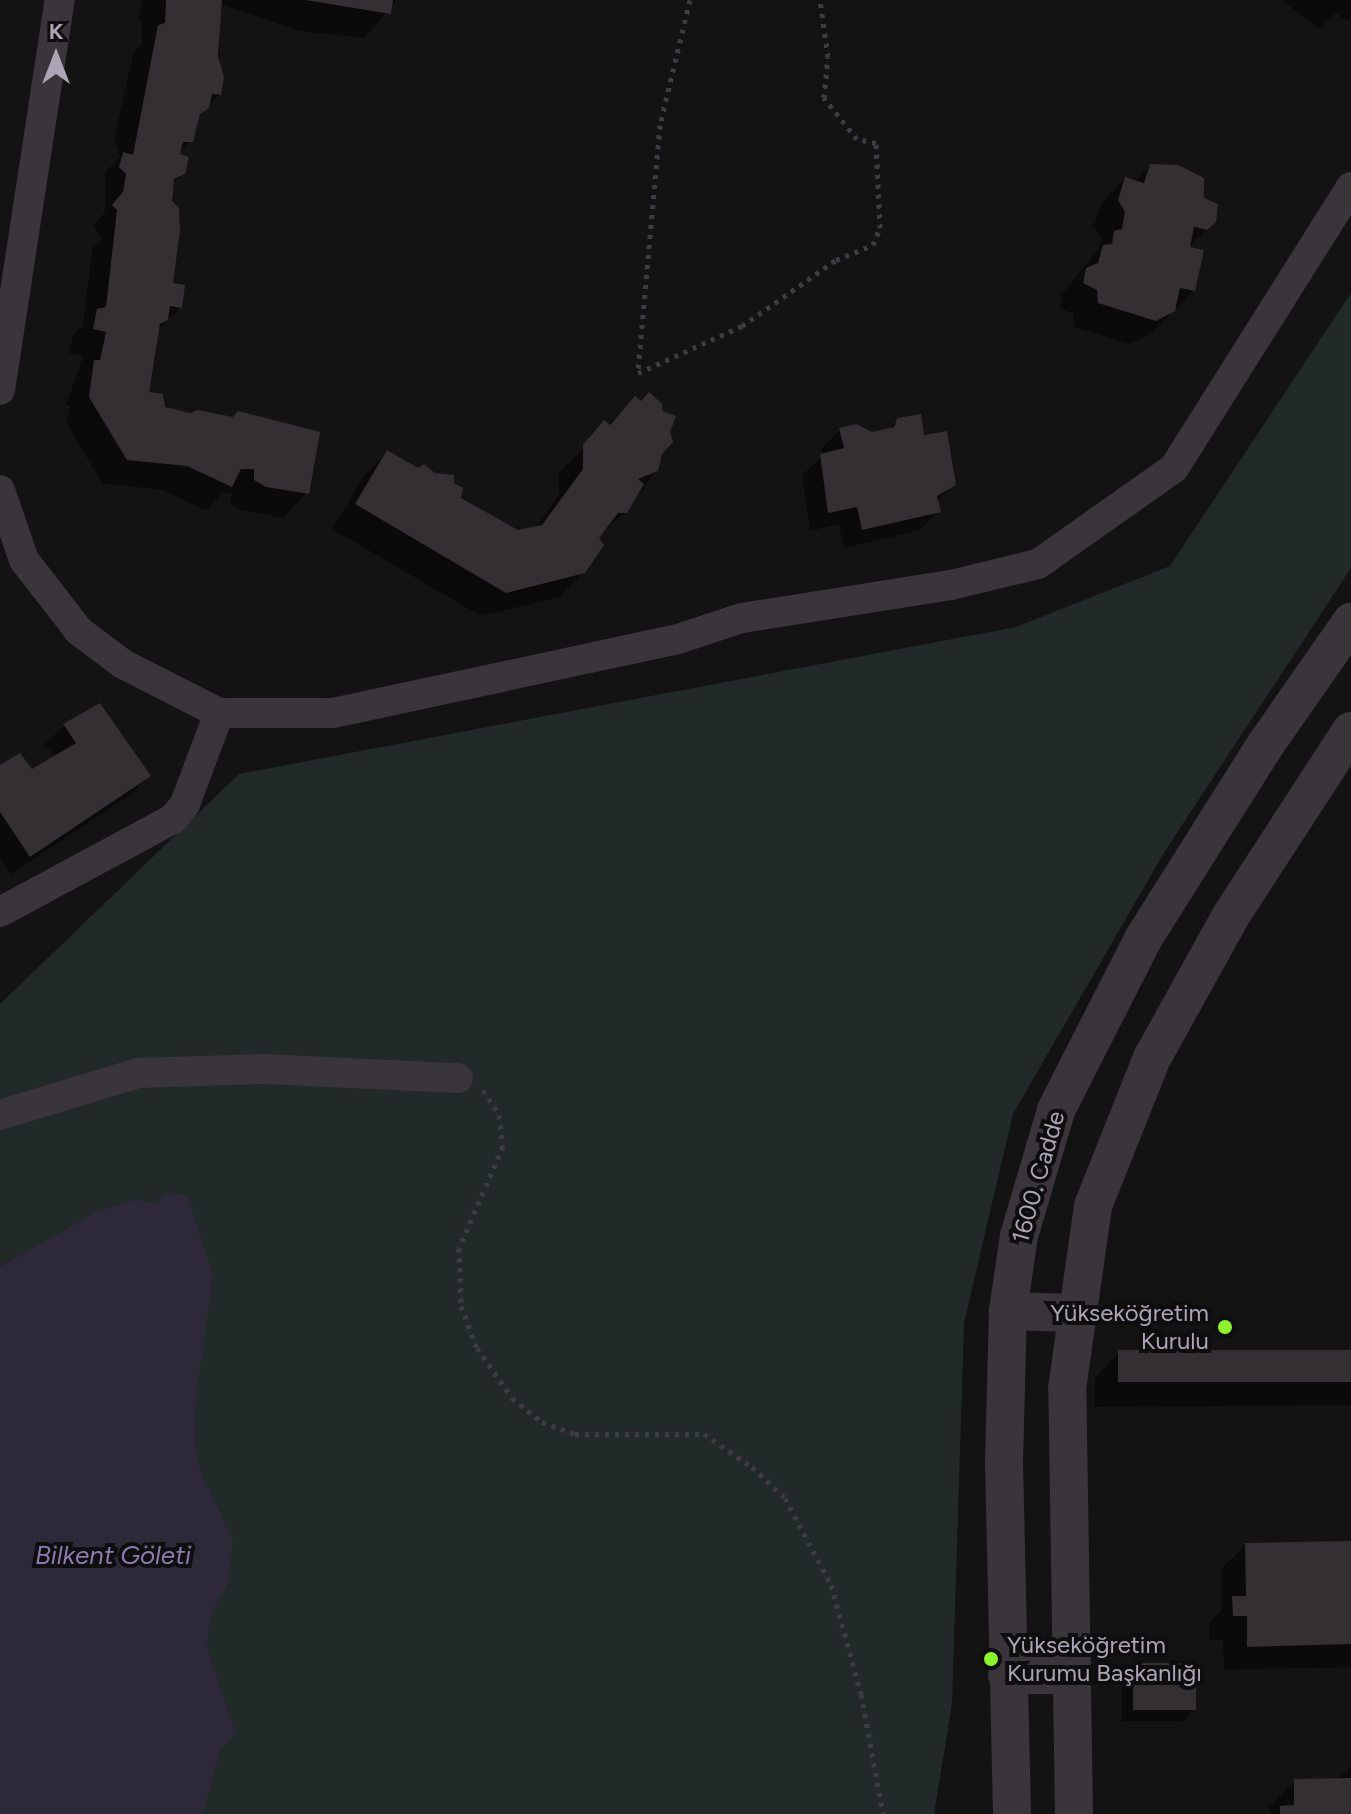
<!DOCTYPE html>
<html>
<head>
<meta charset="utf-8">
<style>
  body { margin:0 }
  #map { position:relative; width:1351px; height:1814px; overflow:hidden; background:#141314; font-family:Figtree,sans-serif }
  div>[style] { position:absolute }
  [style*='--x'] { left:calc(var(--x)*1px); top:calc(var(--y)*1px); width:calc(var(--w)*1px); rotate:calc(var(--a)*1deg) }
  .green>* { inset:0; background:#212929 }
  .water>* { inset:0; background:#2d2938 }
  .shadow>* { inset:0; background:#0007 }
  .building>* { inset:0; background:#332f33; transform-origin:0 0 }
  .path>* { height:5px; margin-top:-2.5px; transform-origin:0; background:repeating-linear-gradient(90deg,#3f3b42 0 4px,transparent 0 10px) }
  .minor>* { height:30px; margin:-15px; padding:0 15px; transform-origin:15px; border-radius:15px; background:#3a353b }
  .tertiary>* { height:38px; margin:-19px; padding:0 19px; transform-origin:19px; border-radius:19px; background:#3a353b }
  .dots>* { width:22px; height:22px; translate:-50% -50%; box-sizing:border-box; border:4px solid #0f0e0f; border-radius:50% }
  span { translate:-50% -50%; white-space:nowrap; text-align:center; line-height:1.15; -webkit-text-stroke:8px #0f0e0f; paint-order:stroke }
  .street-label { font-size:24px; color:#ada4b5 }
  .poi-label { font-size:24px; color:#ada4b5 }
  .right { translate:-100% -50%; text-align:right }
  .left { translate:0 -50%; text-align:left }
  .water-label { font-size:26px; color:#8c7ab1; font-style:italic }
  .north { position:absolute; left:16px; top:16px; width:80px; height:80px; -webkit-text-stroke:6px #0f0e0f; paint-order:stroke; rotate:0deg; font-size:22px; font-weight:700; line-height:32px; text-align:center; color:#ada4b5 }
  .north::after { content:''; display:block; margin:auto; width:28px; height:36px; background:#ada4b5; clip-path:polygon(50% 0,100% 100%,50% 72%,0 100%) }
</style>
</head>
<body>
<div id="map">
  <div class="green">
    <i style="clip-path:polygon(1351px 293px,1351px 568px,1165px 851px,1013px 1114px,964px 1323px,952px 1704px,934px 1814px,0 1814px,0 1004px,239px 774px,1016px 627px,1170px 566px)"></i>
  </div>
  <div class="water">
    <i style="clip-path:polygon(167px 1192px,187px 1195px,213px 1275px,194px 1413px,197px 1462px,233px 1542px,228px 1583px,210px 1616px,207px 1647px,236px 1734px,220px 1750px,203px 1814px,0 1814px,0 1267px,98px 1211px,134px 1200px,156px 1202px)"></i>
  </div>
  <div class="shadow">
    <i style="clip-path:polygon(142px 0,396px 0,365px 38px,299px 31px,220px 4px,219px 95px,197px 117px,191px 141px,178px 153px,183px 173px,171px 185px,171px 285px,180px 307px,157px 331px,146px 394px,307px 493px,283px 518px,241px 510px,231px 504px,231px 493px,223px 493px,206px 510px,162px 490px,102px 483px,66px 422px,70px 406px,66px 405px,83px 357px,69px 353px,73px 335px,83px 326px,92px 249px,101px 240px,94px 225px,105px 212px,105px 173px,120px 156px,114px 138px,134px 52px,142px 44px,142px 21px,138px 19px)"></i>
    <i style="clip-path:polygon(1282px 0,1351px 0,1351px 17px,1347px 21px,1336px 13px,1319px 29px)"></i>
    <i style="clip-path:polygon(1150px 166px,1202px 199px,1214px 221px,1187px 249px,1194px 290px,1149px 335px,1130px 344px,1074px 327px,1073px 314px,1060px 308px,1062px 294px,1099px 249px,1101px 238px,1094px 225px,1101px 204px,1125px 179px,1134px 182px)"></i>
    <i style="clip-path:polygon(635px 399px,660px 453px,656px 470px,626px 512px,595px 537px,584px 572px,559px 597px,481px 616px,332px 529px,363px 477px,387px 452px,518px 532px,535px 528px,559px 495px,559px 472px)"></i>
    <i style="clip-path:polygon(898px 420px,922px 437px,954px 484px,936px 502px,938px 511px,920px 530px,844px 548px,839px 524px,810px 531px,802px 475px,823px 456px,821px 449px,840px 430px,871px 434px,887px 431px)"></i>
    <i style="clip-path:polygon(100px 705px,148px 776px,130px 795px,11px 874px,0 858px,0 768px,31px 772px,55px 757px,45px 744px,64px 726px)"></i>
    <i style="clip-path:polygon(1351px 1352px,1351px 1405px,1095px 1407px,1095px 1378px,1119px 1353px)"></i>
    <i style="clip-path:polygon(1351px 1543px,1351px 1667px,1224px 1670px,1223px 1640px,1209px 1640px,1209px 1623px,1222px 1609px,1221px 1569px,1246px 1545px)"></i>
    <i style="clip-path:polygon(1134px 1665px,1195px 1709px,1182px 1721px,1122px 1721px,1122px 1677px)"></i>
    <i style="clip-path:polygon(1351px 1766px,1351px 1814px,1270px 1814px,1270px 1806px,1295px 1781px,1337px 1780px)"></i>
  </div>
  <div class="building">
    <i style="clip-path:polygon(166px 0,222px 0,218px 56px,224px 77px,221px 95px,212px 94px,209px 108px,200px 114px,193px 142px,183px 142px,180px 154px,189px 157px,185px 174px,174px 179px,172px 201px,179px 208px,180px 230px,173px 283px,185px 285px,182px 308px,170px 306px,168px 320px,160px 324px,149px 392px,163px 394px,165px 407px,190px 413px,198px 410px,233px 417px,238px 411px,320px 432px,309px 494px,266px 487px,254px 480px,254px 469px,241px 469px,232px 487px,187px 466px,127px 460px,89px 397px,94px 360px,100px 360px,106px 332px,93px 329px,97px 309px,106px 307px,117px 210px,112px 205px,123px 192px,126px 174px,119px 167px,123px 152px,133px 155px,158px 25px,165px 23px)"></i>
    <i style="clip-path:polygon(305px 0,393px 0,391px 14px)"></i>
    <i style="clip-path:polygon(1150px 164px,1178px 165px,1204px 178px,1204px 198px,1218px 204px,1216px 222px,1207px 230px,1194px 227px,1190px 247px,1204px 250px,1195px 291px,1180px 288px,1175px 311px,1156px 321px,1098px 303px,1097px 290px,1083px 283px,1086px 268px,1098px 263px,1103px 245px,1112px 244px,1114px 231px,1122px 229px,1125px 212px,1118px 200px,1125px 177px,1144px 183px)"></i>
    <i style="clip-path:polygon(649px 392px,662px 404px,662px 411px,676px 416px,670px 432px,673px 442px,662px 454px,658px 471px,638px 479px,644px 484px,627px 513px,618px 513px,599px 538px,604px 545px,585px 573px,506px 593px,355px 504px,387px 450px,418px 468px,424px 464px,435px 473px,454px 475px,454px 483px,463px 488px,461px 498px,518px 530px,542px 525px,583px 469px,583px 445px,604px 420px,610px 425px,635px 396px,641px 401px)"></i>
    <i style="clip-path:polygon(921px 414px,924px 435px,947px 431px,956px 485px,937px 496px,941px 512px,862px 530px,857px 507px,828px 513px,820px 454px,844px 448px,839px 428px,856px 424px,872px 432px,894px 427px,897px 418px)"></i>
    <i style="clip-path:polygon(100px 703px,151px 776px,30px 857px,0 812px,0 765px,20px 753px,32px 769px,76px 743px,63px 724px)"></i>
    <i style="left:1351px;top:1350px;width:32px;height:233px;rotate:90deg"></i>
    <i style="clip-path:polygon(1351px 1541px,1351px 1644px,1247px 1647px,1247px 1616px,1233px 1616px,1232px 1596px,1246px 1596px,1245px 1543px)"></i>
    <i style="left:1133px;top:1663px;width:63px;height:47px"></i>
    <i style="clip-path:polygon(1351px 1778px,1351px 1814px,1280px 1814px,1280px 1806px,1294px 1805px,1294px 1779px)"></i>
  </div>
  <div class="path">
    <i style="--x:690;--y:0;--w:129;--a:103.5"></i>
    <i style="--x:660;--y:125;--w:249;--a:95.1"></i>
    <i style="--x:638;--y:373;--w:114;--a:-24.3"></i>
    <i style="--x:742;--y:326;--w:115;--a:-35.1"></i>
    <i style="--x:836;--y:260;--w:40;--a:-22"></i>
    <i style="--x:873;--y:245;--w:18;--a:-68"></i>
    <i style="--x:880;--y:228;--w:85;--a:-92.7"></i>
    <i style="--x:876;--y:143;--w:19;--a:-168"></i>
    <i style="--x:857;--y:139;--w:53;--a:-128.8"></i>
    <i style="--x:824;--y:98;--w:41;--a:-84.4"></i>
    <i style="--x:828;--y:57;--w:58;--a:-98"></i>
    <i style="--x:483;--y:1090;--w:30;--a:57"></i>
    <i style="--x:499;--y:1115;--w:31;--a:83"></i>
    <i style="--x:503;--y:1146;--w:111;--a:113.3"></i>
    <i style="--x:459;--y:1248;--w:58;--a:88"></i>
    <i style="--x:461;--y:1306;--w:45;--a:69.1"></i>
    <i style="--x:477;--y:1348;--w:61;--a:55"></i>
    <i style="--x:512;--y:1398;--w:38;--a:39"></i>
    <i style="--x:542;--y:1422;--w:35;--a:20"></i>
    <i style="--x:575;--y:1434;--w:129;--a:0"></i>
    <i style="--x:704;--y:1434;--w:58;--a:34.5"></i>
    <i style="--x:752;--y:1467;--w:45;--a:43.2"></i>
    <i style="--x:785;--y:1498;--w:98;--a:62.1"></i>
    <i style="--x:831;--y:1585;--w:113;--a:74.6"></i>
    <i style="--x:861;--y:1694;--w:122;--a:79.6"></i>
  </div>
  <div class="minor">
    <i style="--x:0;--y:390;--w:395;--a:-81.3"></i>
    <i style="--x:0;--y:490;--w:74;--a:71.1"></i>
    <i style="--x:24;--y:560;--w:90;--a:52.2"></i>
    <i style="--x:79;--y:631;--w:55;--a:36.9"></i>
    <i style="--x:123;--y:664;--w:108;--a:27"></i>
    <i style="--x:219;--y:713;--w:114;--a:0"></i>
    <i style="--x:333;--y:713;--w:353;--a:-12.1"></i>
    <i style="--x:678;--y:639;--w:67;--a:-18.2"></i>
    <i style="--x:742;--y:618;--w:212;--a:-9"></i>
    <i style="--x:951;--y:585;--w:89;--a:-13.6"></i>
    <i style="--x:1038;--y:564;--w:166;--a:-35.2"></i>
    <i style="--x:1174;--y:468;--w:332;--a:-57.8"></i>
    <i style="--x:0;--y:912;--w:196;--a:-28.3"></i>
    <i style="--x:173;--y:819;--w:19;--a:-51"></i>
    <i style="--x:185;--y:804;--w:97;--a:-69.5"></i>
    <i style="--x:0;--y:1115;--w:144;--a:-16.9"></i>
    <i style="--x:138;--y:1073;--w:126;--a:-1.8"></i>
    <i style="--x:264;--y:1069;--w:194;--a:2.7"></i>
  </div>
  <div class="tertiary">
    <i style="--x:1008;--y:1311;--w:67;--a:1.7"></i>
    <i style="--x:1007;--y:1675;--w:66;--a:0"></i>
    <i style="--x:1012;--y:1814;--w:352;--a:-91.3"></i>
    <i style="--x:1004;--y:1462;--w:151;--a:-88.5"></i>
    <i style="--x:1008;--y:1311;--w:76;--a:-81.7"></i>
    <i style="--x:1019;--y:1236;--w:131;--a:-73.6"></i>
    <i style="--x:1056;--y:1110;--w:192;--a:-63"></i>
    <i style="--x:1143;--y:939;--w:231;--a:-57.8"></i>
    <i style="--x:1266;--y:744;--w:149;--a:-55.1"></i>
    <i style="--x:1074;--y:1814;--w:425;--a:-90.9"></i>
    <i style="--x:1067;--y:1389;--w:185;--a:-81.9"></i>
    <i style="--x:1093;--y:1206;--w:159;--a:-68.3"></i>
    <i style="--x:1152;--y:1058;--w:161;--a:-61"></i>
    <i style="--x:1230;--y:917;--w:222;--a:-57"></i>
  </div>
  <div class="dots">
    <i style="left:1225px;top:1327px;background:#89f52a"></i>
    <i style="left:991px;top:1659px;background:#89f52a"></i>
  </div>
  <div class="street-label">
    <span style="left:1038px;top:1177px;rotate:-74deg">1600. Cadde</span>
  </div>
  <div class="poi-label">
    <span class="right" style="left:1209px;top:1327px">Yükseköğretim<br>Kurulu</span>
    <span class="left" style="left:1007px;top:1659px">Yükseköğretim<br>Kurumu Başkanlığı</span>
  </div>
  <div class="water-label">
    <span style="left:113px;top:1556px">Bilkent Göleti</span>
  </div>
  <div class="north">K</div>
</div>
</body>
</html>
